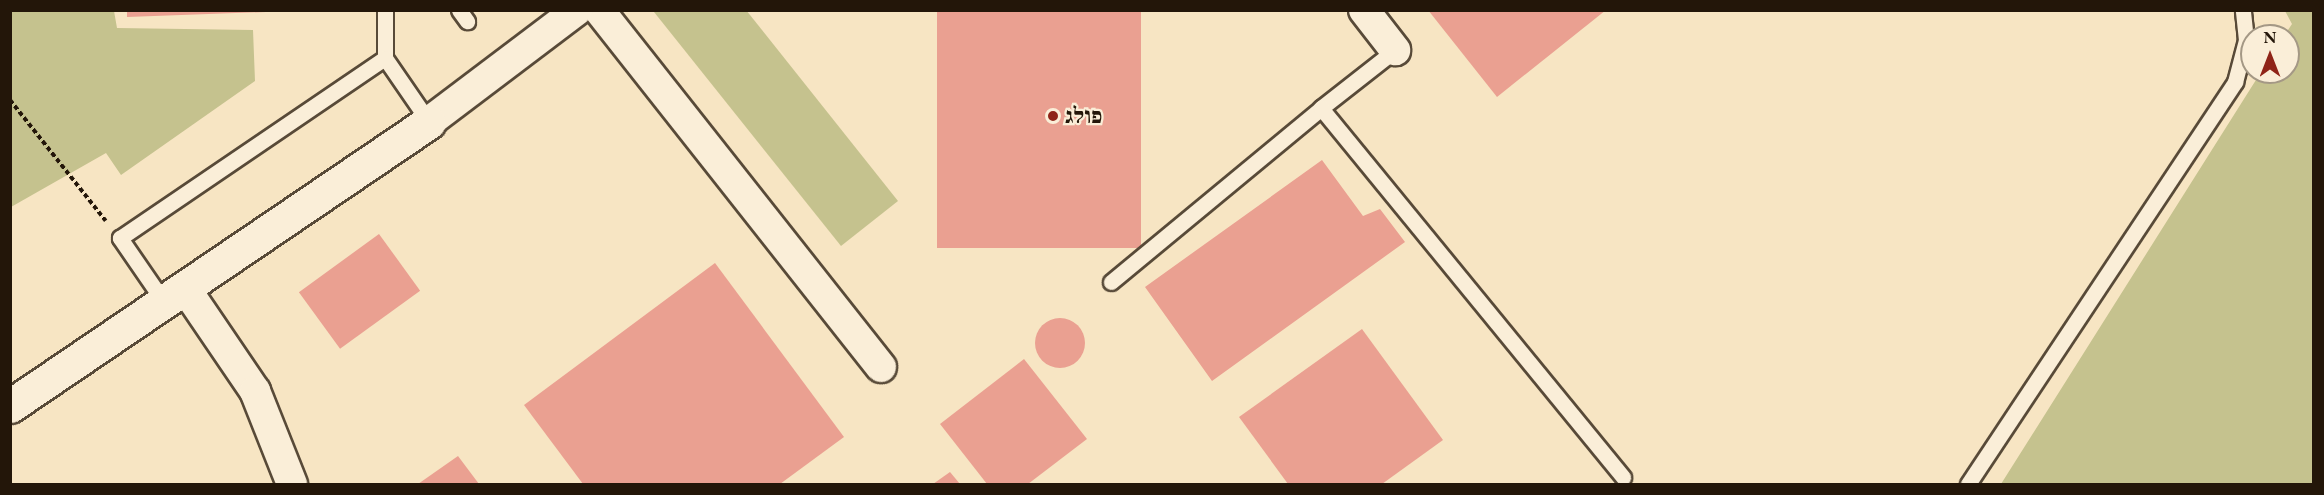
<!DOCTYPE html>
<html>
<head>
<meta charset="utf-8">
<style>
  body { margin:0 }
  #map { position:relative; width:2324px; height:495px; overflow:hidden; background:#f7e5c3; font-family:"EB Garamond","Frank Ruhl Libre",serif }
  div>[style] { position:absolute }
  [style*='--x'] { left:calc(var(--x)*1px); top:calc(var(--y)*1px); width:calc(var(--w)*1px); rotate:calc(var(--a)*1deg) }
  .green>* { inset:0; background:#c5c28e }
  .building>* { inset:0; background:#eaa091; transform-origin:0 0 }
  .round { border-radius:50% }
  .path>* { height:4px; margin-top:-2px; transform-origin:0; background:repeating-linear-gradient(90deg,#231609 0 4.5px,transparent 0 7.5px) }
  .roads { filter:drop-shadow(2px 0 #584a38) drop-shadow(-2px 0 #584a38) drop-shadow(0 2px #584a38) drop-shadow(0 -2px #584a38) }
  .service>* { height:15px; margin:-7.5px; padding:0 7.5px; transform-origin:7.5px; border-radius:7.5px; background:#faeed8 }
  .minor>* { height:30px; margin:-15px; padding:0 15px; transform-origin:15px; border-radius:15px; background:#faeed8 }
  .tertiary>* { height:33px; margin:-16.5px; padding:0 16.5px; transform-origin:16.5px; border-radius:16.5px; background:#faeed8 }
  .dots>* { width:16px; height:16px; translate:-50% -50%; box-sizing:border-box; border:3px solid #faeed8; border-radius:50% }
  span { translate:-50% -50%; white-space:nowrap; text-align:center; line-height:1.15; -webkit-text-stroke:4.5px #faeed8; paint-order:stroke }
  .poi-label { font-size:22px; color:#231609; font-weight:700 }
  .left { translate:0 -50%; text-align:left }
  .frame { position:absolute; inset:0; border:12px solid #231609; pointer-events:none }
  .north { position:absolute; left:2240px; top:24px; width:60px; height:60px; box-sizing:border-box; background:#faeed8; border:2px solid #a49885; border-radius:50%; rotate:0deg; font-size:16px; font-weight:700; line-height:24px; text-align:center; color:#231609 }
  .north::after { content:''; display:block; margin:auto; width:21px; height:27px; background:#8f2418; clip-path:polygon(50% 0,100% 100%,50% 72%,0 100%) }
</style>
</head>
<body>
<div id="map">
  <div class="green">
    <i style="clip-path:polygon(11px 10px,114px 11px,117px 28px,253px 30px,255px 81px,121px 175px,106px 153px,11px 207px)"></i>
    <i style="clip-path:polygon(746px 10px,898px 201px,841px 246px,654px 12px)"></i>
    <i style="clip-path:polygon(2285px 11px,2313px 11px,2313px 484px,2001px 484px,2261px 72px,2288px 72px,2284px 36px,2292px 24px)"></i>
  </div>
  <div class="building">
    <i style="clip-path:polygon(127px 10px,266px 10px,266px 12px,127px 17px)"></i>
    <i style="left:937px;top:10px;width:204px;height:238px"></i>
    <i style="clip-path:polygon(1428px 10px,1606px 10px,1497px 97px)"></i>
    <i style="clip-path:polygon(1322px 160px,1363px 216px,1380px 209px,1405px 242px,1212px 381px,1145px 287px)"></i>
    <i style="left:379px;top:234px;width:70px;height:99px;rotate:54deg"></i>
    <i style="clip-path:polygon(715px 263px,844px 437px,780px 484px,583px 484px,524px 405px)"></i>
    <i class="round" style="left:1035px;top:318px;width:50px;height:50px"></i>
    <i style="clip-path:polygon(1362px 329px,1443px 440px,1382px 484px,1288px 484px,1239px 417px)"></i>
    <i style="clip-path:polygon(1024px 359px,1087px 439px,1028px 484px,987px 484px,940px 424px)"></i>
    <i style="clip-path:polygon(458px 456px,479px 484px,418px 484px)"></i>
    <i style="clip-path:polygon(950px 472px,960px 484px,933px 484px)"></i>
  </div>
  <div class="path">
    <i style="--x:10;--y:100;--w:154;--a:51.6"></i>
  </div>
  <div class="roads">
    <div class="service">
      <i style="--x:385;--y:10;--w:48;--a:90"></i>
      <i style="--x:459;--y:10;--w:14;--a:54"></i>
      <i style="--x:1321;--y:108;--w:94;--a:-38.1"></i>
      <i style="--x:1111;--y:282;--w:273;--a:-39.6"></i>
      <i style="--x:1321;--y:108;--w:477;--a:50.7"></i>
      <i style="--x:164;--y:302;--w:78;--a:-124.5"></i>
      <i style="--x:120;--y:238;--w:320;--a:-34.2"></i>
      <i style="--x:385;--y:58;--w:78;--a:55.5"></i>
      <i style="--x:1968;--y:484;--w:483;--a:-56.4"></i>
      <i style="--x:2235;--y:82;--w:43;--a:-75.3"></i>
      <i style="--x:2246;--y:40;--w:30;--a:-96"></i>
    </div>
    <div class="minor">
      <i style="--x:599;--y:10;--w:455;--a:51.7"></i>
      <i style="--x:1364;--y:10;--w:51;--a:52.2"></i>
      <i style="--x:429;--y:122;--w:186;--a:-37.1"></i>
      <i style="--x:185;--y:288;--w:125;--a:55.8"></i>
      <i style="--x:255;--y:391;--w:100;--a:68.3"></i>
    </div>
    <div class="tertiary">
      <i style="--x:10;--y:406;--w:506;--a:-34.13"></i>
    </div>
  </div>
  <div class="dots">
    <i style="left:1053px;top:116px;background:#8f2418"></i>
  </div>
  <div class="poi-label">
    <span class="left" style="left:1065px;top:116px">פולג</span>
  </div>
  <div class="frame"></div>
  <div class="north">N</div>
</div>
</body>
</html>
